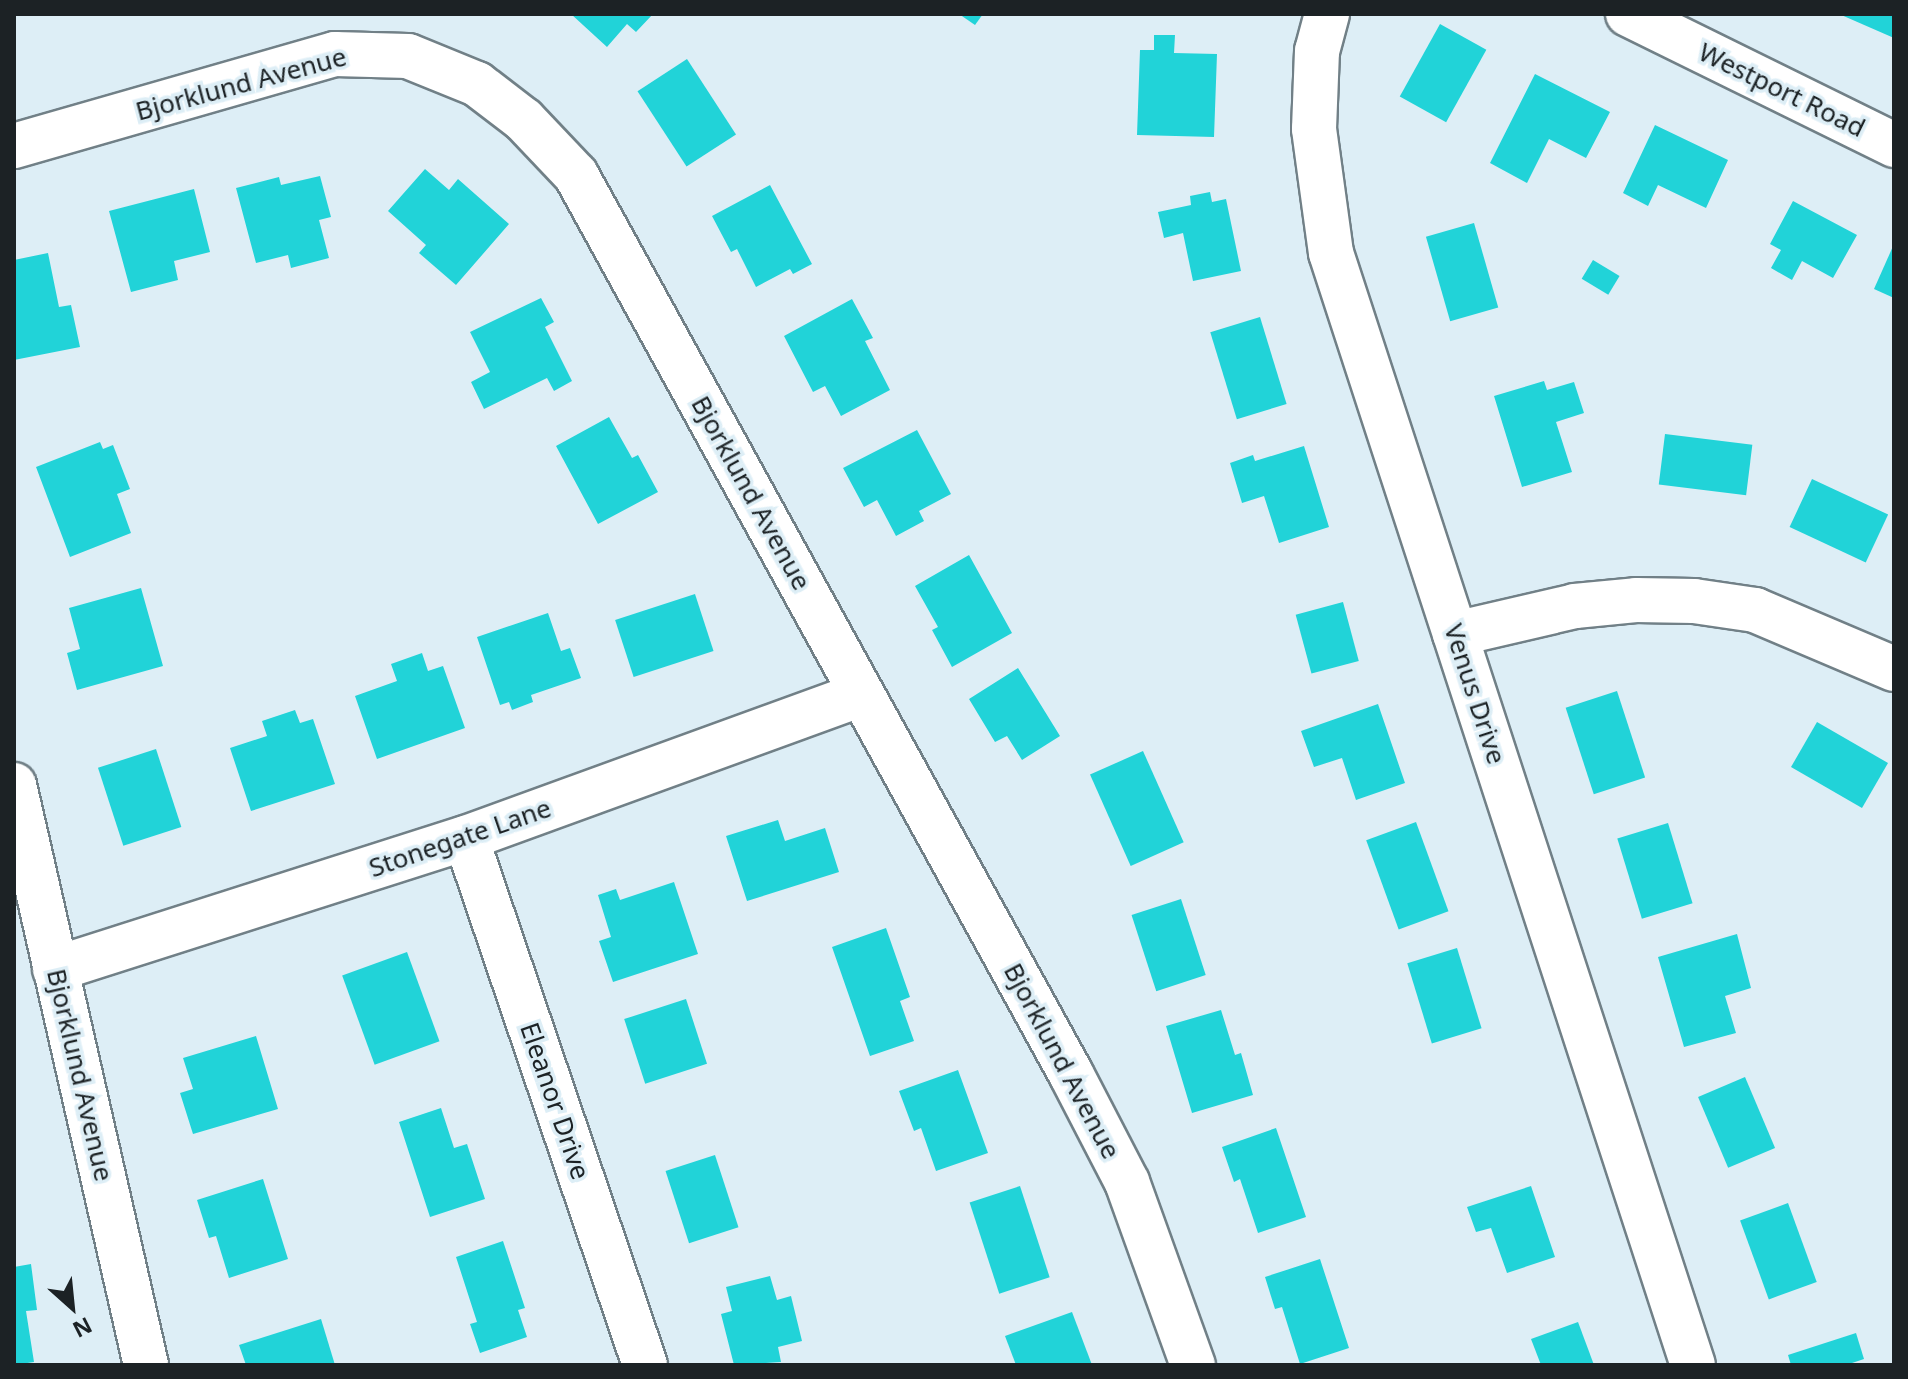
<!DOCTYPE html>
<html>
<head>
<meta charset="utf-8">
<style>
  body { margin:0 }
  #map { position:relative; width:1908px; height:1379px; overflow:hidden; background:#ddeef6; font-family:"Noto Sans",sans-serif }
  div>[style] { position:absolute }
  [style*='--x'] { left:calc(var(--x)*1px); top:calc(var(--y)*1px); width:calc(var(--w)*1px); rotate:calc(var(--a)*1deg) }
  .building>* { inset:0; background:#21d3d8; transform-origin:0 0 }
  .roads { filter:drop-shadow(2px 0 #718087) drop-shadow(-2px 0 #718087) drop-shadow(0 2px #718087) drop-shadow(0 -2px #718087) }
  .minor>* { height:44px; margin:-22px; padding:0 22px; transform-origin:22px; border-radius:22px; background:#fff }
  span { translate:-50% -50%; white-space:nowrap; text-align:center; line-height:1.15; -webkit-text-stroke:7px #ddeef6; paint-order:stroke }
  .street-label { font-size:26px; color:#1c2225 }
  .frame { position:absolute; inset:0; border:16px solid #1c2225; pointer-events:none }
  .north { position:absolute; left:32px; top:1267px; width:80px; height:80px; -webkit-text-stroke:6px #ddeef6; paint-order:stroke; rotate:153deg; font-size:22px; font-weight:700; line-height:32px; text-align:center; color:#1c2225 }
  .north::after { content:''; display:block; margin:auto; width:28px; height:36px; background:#1c2225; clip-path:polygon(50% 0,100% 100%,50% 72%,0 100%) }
</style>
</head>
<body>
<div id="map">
  <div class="building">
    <i style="clip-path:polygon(571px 14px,653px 14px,636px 32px,627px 24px,607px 47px)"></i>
    <i style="clip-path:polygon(959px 14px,983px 14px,975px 25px)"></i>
    <i style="clip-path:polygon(1839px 14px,1894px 14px,1894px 38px)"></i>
    <i style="left:1440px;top:24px;width:53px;height:83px;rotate:29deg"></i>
    <i style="clip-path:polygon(1154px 35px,1175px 35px,1174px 53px,1217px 54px,1214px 137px,1137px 135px,1140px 50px,1154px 50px)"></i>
    <i style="left:687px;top:59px;width:90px;height:59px;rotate:57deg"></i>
    <i style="clip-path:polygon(1535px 74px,1610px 112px,1586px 158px,1549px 139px,1527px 183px,1490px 163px)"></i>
    <i style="clip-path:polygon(1655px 125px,1728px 160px,1706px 208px,1658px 185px,1648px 206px,1623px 193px)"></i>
    <i style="clip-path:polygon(425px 169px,449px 190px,458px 179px,509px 224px,456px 285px,419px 253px,426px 245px,388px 211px)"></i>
    <i style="clip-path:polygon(320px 176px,331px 217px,319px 220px,329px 258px,291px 268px,288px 255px,256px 263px,236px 188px,279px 177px,281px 185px)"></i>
    <i style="clip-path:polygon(770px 185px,812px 264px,793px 274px,790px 269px,756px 287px,737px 249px,731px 252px,712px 216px)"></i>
    <i style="clip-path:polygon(194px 189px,210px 252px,174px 261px,178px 280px,131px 292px,109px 211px)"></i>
    <i style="clip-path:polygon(1210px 192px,1212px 202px,1226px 199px,1241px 271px,1193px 281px,1183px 233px,1164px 238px,1158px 212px,1191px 205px,1190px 196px)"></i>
    <i style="clip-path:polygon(1793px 201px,1857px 235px,1833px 278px,1802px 261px,1792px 280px,1771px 268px,1781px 250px,1770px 244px)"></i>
    <i style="left:1474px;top:223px;width:88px;height:50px;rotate:74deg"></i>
    <i style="clip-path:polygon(1894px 244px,1894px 298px,1874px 289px)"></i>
    <i style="clip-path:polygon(48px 253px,59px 307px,71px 305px,80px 347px,14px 360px,14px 260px)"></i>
    <i style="left:1593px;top:260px;width:31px;height:22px;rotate:31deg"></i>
    <i style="clip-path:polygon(541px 298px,554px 322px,545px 327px,572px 381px,554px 391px,547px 378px,484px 409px,471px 382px,490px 372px,470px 332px)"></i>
    <i style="clip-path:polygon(852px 299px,873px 338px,865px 341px,890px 390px,841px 416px,825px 386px,813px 392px,784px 336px)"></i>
    <i style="left:1260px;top:317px;width:91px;height:52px;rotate:73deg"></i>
    <i style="clip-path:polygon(1544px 381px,1547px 390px,1574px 382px,1584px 413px,1556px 422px,1572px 472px,1522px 487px,1494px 396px)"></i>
    <i style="clip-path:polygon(609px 417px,632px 458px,638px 455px,658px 492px,598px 524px,556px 446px)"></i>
    <i style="clip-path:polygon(917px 430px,951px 494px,919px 511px,924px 521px,896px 536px,877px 500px,864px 507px,843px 468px)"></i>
    <i style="left:1665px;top:434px;width:88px;height:51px;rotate:7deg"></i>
    <i style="clip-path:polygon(100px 442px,103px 449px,113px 445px,130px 489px,117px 494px,131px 533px,70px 557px,36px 467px)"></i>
    <i style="clip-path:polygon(1304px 446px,1329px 527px,1279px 543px,1264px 496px,1242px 503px,1230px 463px,1253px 455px,1255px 461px)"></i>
    <i style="left:1812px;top:479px;width:84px;height:53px;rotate:25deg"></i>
    <i style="clip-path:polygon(969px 555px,1012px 633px,952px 667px,932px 630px,938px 627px,915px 586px)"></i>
    <i style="clip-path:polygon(141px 588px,163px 666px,77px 690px,67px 653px,80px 649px,69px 608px)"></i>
    <i style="left:695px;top:594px;width:60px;height:84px;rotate:72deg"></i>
    <i style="left:1343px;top:602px;width:61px;height:49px;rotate:75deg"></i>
    <i style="clip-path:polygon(548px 613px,561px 651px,570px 648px,581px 678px,531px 695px,533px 702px,512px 710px,509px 702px,500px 705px,477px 637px)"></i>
    <i style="clip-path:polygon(422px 653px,428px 671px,443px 666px,465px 728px,377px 759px,355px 696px,397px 681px,391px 664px)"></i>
    <i style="clip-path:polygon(1018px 668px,1060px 736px,1022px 760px,1007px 736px,995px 742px,969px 699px)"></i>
    <i style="left:1617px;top:691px;width:91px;height:54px;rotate:72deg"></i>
    <i style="clip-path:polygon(1378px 704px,1405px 783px,1356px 800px,1342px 758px,1314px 767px,1301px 731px)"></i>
    <i style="clip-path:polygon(295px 710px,300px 723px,313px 719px,335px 784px,251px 811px,230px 748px,267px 736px,262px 721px)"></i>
    <i style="left:1817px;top:722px;width:82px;height:52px;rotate:30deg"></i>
    <i style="left:156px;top:749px;width:82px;height:61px;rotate:72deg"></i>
    <i style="left:1143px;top:751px;width:100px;height:58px;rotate:66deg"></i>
    <i style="clip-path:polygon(778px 820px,785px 841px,825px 828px,839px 872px,747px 901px,726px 836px)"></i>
    <i style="left:1416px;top:822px;width:95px;height:53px;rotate:70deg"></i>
    <i style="left:1668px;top:823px;width:84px;height:53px;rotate:73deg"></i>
    <i style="clip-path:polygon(674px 882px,698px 954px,613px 982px,599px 941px,611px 937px,598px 895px,616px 889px,620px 900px)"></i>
    <i style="left:1181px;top:899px;width:80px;height:52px;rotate:72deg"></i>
    <i style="clip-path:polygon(886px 928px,910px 997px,900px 1001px,914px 1041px,870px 1056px,832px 947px)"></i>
    <i style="clip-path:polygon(1737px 934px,1751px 988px,1725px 996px,1736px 1033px,1684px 1047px,1658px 957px)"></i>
    <i style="left:1457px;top:948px;width:84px;height:52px;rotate:73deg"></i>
    <i style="left:407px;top:952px;width:95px;height:69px;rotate:70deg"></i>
    <i style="left:686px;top:999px;width:68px;height:65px;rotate:72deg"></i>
    <i style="clip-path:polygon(1221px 1010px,1235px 1055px,1241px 1053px,1253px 1095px,1192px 1113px,1166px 1026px)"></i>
    <i style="clip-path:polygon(256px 1036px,278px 1109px,193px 1134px,180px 1093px,193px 1089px,183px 1058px)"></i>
    <i style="clip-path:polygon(958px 1070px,988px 1153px,936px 1171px,921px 1128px,914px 1131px,899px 1091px)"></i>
    <i style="left:1745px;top:1077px;width:77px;height:51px;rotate:67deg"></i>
    <i style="clip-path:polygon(441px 1108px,454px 1148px,467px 1144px,485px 1199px,430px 1217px,399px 1122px)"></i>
    <i style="clip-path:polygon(1276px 1128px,1306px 1217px,1258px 1233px,1240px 1179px,1234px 1182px,1222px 1147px)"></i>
    <i style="left:715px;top:1155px;width:76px;height:52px;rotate:72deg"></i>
    <i style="clip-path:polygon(263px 1179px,288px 1259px,229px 1278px,216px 1236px,209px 1238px,197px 1200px)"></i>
    <i style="left:1020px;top:1186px;width:96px;height:53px;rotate:72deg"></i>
    <i style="clip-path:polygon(1531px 1186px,1555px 1257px,1507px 1273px,1491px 1228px,1476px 1232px,1467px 1207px)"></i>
    <i style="left:1788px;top:1203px;width:84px;height:51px;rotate:70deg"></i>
    <i style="clip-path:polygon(503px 1241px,525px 1308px,518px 1310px,527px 1337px,480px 1353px,470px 1324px,477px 1322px,456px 1257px)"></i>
    <i style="clip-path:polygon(1320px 1259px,1349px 1348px,1300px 1364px,1282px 1307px,1275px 1309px,1265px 1277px)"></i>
    <i style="clip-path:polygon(31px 1264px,37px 1310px,26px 1311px,34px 1362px,14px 1365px,14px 1267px)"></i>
    <i style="clip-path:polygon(770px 1276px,777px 1300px,791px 1296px,802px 1341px,778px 1347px,781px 1362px,734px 1365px,721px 1314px,732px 1311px,726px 1287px)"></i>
    <i style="clip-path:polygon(1072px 1312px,1092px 1365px,1016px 1365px,1005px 1336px)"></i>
    <i style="clip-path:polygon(321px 1319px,335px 1365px,246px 1365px,239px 1345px)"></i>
    <i style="clip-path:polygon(1578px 1322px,1594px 1365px,1541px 1365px,1531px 1339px)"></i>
    <i style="clip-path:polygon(1856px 1333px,1864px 1359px,1846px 1365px,1791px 1365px,1788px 1355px)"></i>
  </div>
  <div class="roads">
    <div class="minor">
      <i style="--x:1327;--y:14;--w:38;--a:105"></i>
      <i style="--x:1317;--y:51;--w:78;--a:92.2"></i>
      <i style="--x:1314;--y:129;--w:125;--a:82.2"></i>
      <i style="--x:1331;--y:253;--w:1169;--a:71.97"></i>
      <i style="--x:1628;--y:14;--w:297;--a:26.2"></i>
      <i style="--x:14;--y:146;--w:334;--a:-16"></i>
      <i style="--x:335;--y:54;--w:73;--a:1.6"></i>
      <i style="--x:408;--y:56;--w:74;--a:22.1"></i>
      <i style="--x:477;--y:84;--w:59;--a:37.5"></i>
      <i style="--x:524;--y:120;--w:76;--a:46.6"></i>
      <i style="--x:576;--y:175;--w:1026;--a:61.16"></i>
      <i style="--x:1071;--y:1074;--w:122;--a:62.6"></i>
      <i style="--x:1127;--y:1182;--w:195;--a:70.2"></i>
      <i style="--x:1455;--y:634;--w:123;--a:-13.1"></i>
      <i style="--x:1575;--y:606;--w:61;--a:-5.6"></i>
      <i style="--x:1636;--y:600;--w:58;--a:1"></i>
      <i style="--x:1694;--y:601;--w:62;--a:8.4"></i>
      <i style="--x:1755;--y:610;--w:151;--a:23"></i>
      <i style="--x:14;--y:785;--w:595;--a:77.18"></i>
      <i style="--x:466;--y:838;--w:557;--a:71.24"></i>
      <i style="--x:55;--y:969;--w:431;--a:-17.7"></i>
      <i style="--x:466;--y:838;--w:420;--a:-20"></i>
    </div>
  </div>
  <div class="street-label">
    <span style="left:241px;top:84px;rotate:-15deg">Bjorklund Avenue</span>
    <span style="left:1782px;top:90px;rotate:26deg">Westport Road</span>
    <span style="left:751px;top:493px;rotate:61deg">Bjorklund Avenue</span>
    <span style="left:1475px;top:694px;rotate:72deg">Venus Drive</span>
    <span style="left:460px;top:838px;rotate:-19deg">Stonegate Lane</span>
    <span style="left:1062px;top:1061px;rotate:62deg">Bjorklund Avenue</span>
    <span style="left:80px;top:1075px;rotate:77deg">Bjorklund Avenue</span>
    <span style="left:555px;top:1101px;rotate:71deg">Eleanor Drive</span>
  </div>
  <div class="frame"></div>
  <div class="north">N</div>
</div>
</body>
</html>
